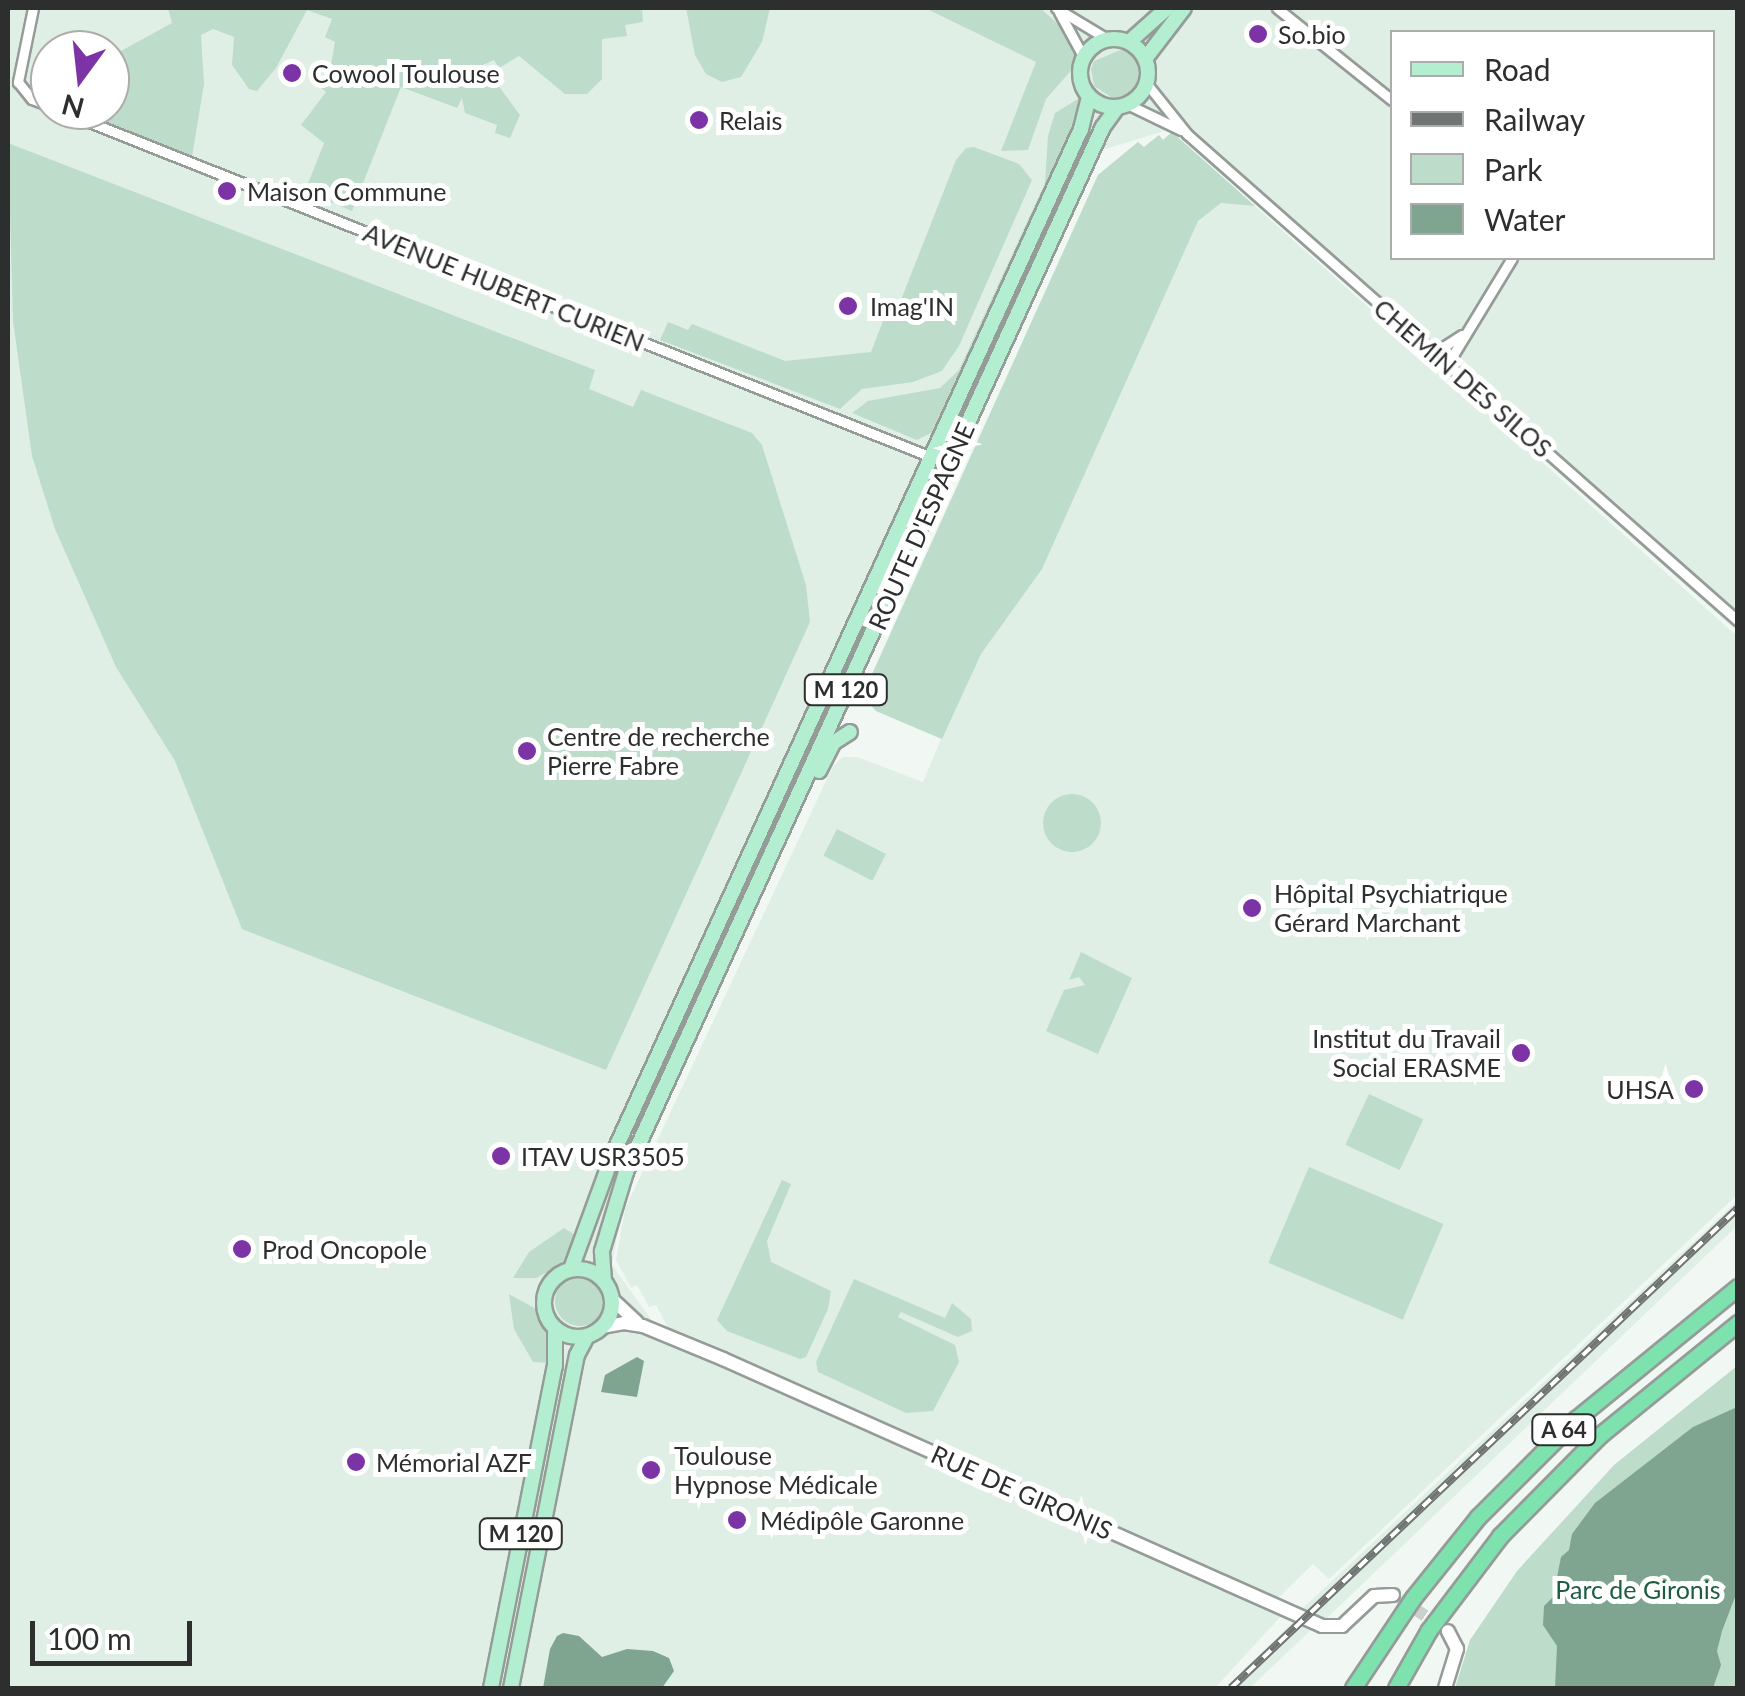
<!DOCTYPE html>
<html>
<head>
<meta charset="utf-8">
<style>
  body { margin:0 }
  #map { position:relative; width:1745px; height:1696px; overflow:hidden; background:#f1f8f4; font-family:Lato,sans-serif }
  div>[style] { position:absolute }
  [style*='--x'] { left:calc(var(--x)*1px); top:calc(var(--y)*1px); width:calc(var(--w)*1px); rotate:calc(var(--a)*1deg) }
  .built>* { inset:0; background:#e0efe6 }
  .green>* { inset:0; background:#bddcca; transform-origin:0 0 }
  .round { border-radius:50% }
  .water>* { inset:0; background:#7fa590 }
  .secondary-tunnel>* { height:12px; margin-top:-6px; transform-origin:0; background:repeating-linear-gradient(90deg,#cad0cc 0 12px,transparent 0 18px) }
  .roads { filter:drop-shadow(2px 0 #959c98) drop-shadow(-2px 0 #959c98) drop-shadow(0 2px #959c98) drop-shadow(0 -2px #959c98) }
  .street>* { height:9px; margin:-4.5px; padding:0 4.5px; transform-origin:4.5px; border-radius:4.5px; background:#fff }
  .secondary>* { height:12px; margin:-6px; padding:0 6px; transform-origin:6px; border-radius:6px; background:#fff }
  .primary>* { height:14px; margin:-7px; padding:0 7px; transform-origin:7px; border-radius:7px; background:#b2eecf }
  .primary>.ring { margin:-7px; padding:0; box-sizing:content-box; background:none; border:14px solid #b2eecf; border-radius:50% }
  .highway>* { height:15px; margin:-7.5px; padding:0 7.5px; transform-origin:7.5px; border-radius:7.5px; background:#7ee2af }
  .rail>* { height:8px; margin-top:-4px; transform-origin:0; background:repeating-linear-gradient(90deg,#fff 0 11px,#707472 0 22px); box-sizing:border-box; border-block:2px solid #707472 }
  .dots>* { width:28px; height:28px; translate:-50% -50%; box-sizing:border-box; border:5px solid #fff; border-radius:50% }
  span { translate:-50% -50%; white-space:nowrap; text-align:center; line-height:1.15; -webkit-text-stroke:10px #fff; paint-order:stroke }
  .shield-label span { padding:2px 8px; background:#fff; border:2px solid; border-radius:8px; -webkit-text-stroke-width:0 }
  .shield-label { font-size:22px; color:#2c2f2d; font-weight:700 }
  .poi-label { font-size:25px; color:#2c2f2d }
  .left { translate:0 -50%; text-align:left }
  .right { translate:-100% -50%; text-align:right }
  .street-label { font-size:25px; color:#2c2f2d }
  .park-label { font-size:25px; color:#1c5d40 }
  .frame { position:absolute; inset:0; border:10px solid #2c2f2d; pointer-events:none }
  .legend { position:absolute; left:1390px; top:30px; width:325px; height:230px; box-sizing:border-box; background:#fff; border:2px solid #abacab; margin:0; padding:12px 18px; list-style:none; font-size:30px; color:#2c2f2d }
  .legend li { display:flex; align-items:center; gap:20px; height:50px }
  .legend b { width:50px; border:2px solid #abacab }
  .north { position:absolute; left:30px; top:30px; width:100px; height:100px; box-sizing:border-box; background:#fff; border:2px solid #abacab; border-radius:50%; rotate:195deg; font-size:28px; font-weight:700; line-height:40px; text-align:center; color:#2c2f2d }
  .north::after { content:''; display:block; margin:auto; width:35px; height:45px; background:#7c33a6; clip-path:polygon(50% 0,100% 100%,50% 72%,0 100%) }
  .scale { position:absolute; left:30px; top:1621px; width:162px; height:45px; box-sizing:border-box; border:5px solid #2c2f2d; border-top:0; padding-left:12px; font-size:30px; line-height:35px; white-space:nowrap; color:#2c2f2d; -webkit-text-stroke:8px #fff; paint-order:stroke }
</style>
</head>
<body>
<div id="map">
  <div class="built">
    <i style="clip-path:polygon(evenodd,8px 8px,1737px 8px,1737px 631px,1171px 129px,1102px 150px,763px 886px,622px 1207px,612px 1265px,656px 1326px,836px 1417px,1283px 1614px,1215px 1688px,8px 1688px,8px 8px,1392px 32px,1712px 32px,1712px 258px,1392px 258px,1392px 32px,8px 8px,50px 50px,110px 50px,110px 110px,50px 110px,50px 50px)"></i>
    <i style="clip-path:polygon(1172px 132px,1737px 636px,1737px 1195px,1329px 1579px,1313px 1564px,1277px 1599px,668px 1328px,656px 1305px,649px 1307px,637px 1285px,631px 1288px,616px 1260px,625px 1209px,833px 766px,843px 757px,857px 757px,923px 782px,941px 739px,876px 711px,866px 700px,868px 683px,1098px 175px,1138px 142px,1144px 147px,1159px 135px,1163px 140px)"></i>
    <i style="clip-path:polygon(1737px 1201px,1737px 1226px,1325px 1620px,1319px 1618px,1310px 1625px,1313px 1628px,1250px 1688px,1225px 1688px,1296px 1619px,1300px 1620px,1307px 1612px,1302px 1609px)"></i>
  </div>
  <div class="green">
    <i style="clip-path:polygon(168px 8px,642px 8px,643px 22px,625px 25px,627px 36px,602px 39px,602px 79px,587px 94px,565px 94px,519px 56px,499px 68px,494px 60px,483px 65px,520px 115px,510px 138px,495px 133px,497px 125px,465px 113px,462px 98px,457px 108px,401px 87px,352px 211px,305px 191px,324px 143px,301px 125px,326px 92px,320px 87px,330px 70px,335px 42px,325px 37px,332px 19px,307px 10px,276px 68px,257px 91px,249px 89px,232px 65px,234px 37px,213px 29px,201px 35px,204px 84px,192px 157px,73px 110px,110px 110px,110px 57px,172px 23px)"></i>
    <i style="clip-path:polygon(686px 8px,770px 8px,762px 42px,741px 77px,722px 82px,706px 74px,695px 55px)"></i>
    <i style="clip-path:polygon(925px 8px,1040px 8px,1060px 26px,1074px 47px,1076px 65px,1046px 99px,1028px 150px,1001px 151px,1036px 62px)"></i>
    <i style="clip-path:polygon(1123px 49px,1137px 58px,1143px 74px,1130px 96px,1114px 99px,1094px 86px,1091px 69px,1094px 61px)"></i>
    <i style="clip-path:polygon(1081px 97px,1080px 117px,937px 430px,917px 440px,852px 413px,868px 401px,940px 388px,959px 370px,1045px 183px,1048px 136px,1055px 113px)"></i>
    <i style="clip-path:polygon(1172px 132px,1255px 206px,1221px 203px,1198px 221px,1042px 569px,981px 654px,942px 739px,876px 711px,866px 700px,868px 683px,1098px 175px,1138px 142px,1144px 147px,1159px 135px,1163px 140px)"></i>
    <i style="clip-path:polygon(8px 143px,595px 370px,589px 389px,633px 407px,641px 390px,752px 433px,762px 445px,806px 585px,810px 622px,606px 1070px,242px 929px,175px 761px,116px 667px,55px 529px,32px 456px,13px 321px)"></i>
    <i style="clip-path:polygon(974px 147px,1019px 164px,1032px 180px,959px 346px,942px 371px,913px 382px,862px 389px,840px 409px,660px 340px,668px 322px,688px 330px,692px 324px,785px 361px,871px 352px,888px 308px,899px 305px,956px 160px,966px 148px)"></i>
    <i class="round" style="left:1043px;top:794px;width:58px;height:58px"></i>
    <i style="left:837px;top:829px;width:55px;height:30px;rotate:27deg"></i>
    <i style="clip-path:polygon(1081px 952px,1132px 978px,1098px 1054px,1046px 1031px,1064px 990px,1085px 985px,1079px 977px,1069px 980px)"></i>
    <i style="left:1369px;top:1094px;width:60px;height:56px;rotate:25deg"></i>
    <i style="left:1309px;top:1167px;width:146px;height:104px;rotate:23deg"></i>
    <i style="clip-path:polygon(782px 1180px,791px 1184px,767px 1241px,771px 1262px,831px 1291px,828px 1309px,806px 1357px,800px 1359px,727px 1331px,717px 1320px)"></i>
    <i style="clip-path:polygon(564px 1228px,578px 1237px,566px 1262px,536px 1278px,513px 1278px,529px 1252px)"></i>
    <i class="round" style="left:555px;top:1276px;width:50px;height:50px"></i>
    <i style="clip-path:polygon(854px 1279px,945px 1318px,952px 1303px,971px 1319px,972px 1331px,958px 1337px,901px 1312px,898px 1317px,955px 1345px,959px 1362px,933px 1411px,906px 1413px,818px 1372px,816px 1362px)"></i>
    <i style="clip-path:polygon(509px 1294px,536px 1309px,550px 1334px,551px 1363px,533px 1362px,514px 1329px)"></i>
    <i style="clip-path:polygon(1737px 1366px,1737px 1688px,1455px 1688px,1470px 1640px,1517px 1571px,1614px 1465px)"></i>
  </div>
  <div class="water">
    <i style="clip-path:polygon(637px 1357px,644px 1361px,637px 1397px,601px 1392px,605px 1375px)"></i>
    <i style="clip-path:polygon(1737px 1407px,1737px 1592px,1722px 1631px,1717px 1651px,1721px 1665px,1713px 1688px,1555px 1688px,1557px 1646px,1543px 1625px,1544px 1606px,1553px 1597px,1561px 1557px,1569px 1550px,1572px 1534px,1595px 1503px,1693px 1427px)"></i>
    <i style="clip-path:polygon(563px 1633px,579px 1636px,602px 1657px,627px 1649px,653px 1651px,669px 1658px,674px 1671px,662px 1688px,543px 1688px,550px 1649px,557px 1636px)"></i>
  </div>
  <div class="secondary-tunnel">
    <i style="--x:1400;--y:1599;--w:50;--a:33.7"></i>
  </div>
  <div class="roads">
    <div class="street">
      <i style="--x:33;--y:8;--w:76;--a:101.5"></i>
      <i style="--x:18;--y:82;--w:22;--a:51"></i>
      <i style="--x:32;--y:99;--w:19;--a:21"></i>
      <i style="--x:1056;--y:8;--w:62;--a:31.1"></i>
      <i style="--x:1277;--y:8;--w:147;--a:38.7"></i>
      <i style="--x:1059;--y:12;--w:52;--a:61.5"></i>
      <i style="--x:1147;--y:84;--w:64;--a:51.3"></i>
      <i style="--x:1187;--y:134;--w:735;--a:41.47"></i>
      <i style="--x:1129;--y:105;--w:58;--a:25.7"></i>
      <i style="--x:59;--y:110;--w:958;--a:21.69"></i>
      <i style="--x:1434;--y:353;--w:33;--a:-33"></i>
      <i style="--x:1447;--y:365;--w:125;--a:-58.7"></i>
    </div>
    <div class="secondary">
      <i style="--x:612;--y:1299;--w:34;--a:43"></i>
      <i style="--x:602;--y:1327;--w:22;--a:-10"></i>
      <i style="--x:624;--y:1323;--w:19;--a:9"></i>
      <i style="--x:643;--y:1326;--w:87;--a:22.4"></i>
      <i style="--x:723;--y:1359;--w:656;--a:24.02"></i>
      <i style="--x:1322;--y:1626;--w:20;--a:0"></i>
      <i style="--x:1342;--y:1626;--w:44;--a:-43.2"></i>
      <i style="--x:1374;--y:1596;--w:19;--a:-3"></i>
      <i style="--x:1445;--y:1688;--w:41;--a:-72.9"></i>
      <i style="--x:1457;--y:1649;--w:20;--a:-117"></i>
    </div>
    <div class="primary">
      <i class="ring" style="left:1080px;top:39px;width:54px;height:54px"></i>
      <i style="--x:1129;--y:42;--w:51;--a:-41.8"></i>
      <i style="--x:1145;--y:59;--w:64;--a:-52.6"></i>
      <i style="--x:819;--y:771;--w:31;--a:-63"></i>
      <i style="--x:833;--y:743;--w:20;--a:-33"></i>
      <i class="ring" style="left:544px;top:1269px;width:54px;height:54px"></i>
      <i style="--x:571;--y:1269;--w:122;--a:-69.9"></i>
      <i style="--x:613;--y:1154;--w:1127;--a:-65.46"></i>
      <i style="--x:1081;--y:129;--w:33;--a:-76"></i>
      <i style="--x:604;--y:1281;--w:30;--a:-94"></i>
      <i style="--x:602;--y:1251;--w:83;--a:-73.1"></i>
      <i style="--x:626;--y:1172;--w:1149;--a:-65.47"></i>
      <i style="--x:1103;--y:127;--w:24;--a:-54"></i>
      <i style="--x:491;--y:1688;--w:328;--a:-78.8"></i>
      <i style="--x:555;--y:1366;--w:37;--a:-90"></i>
      <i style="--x:511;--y:1688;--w:339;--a:-78.8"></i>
      <i style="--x:577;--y:1355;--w:21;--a:-62"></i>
    </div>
    <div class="highway">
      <i style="--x:1353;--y:1688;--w:108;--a:-56.3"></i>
      <i style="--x:1413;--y:1598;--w:104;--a:-51.3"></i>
      <i style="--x:1478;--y:1517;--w:139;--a:-45"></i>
      <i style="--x:1576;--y:1419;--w:209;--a:-39.2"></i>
      <i style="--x:1396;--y:1688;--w:67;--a:-60.4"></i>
      <i style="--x:1429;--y:1630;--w:118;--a:-52.9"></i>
      <i style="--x:1500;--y:1536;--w:142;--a:-45.3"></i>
      <i style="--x:1600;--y:1435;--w:178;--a:-39.1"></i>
    </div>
  </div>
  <div class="rail">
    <i style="--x:1231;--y:1688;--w:698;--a:-43.43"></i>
  </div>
  <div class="dots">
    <i style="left:1258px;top:34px;background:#7c33a6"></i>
    <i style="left:292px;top:73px;background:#7c33a6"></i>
    <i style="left:699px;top:120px;background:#7c33a6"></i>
    <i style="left:227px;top:191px;background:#7c33a6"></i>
    <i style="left:848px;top:306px;background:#7c33a6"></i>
    <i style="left:527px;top:751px;background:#7c33a6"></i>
    <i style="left:1252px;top:908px;background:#7c33a6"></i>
    <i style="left:1521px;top:1053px;background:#7c33a6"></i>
    <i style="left:1694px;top:1089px;background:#7c33a6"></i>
    <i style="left:501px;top:1156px;background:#7c33a6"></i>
    <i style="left:242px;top:1249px;background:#7c33a6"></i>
    <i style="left:356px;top:1462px;background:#7c33a6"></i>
    <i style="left:651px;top:1470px;background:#7c33a6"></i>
    <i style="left:737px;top:1520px;background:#7c33a6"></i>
  </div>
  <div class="shield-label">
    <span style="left:846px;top:690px">M 120</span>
    <span style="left:1564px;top:1430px">A 64</span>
    <span style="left:521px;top:1534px">M 120</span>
  </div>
  <div class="poi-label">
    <span class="left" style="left:1278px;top:34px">So.bio</span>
    <span class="left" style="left:312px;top:73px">Cowool Toulouse</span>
    <span class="left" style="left:719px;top:120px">Relais</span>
    <span class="left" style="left:247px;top:191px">Maison Commune</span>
    <span class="left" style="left:870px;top:306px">Imag'IN</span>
    <span class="left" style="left:547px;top:751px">Centre de recherche<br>Pierre Fabre</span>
    <span class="left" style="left:1274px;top:908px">Hôpital Psychiatrique<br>Gérard Marchant</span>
    <span class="right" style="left:1501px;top:1053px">Institut du Travail<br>Social ERASME</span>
    <span class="right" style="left:1674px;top:1089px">UHSA</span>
    <span class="left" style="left:521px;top:1156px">ITAV USR3505</span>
    <span class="left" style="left:262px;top:1249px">Prod Oncopole</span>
    <span class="left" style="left:674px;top:1470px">Toulouse<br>Hypnose Médicale</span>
    <span class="left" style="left:376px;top:1462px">Mémorial AZF</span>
    <span class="left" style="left:760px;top:1520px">Médipôle Garonne</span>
  </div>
  <div class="street-label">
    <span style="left:504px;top:287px;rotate:22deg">AVENUE HUBERT CURIEN</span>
    <span style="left:1463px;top:378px;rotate:41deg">CHEMIN DES SILOS</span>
    <span style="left:921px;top:526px;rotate:-66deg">ROUTE D'ESPAGNE</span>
    <span style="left:1022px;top:1492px;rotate:24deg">RUE DE GIRONIS</span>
  </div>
  <div class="park-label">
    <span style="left:1638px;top:1589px">Parc de Gironis</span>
  </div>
  <div class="frame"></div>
  <ul class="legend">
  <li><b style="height:12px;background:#b2eecf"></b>Road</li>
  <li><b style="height:12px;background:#707472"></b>Railway</li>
  <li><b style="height:28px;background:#bddcca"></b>Park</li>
  <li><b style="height:28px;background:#7fa590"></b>Water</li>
  </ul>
  <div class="north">N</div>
  <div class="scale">100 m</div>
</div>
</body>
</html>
